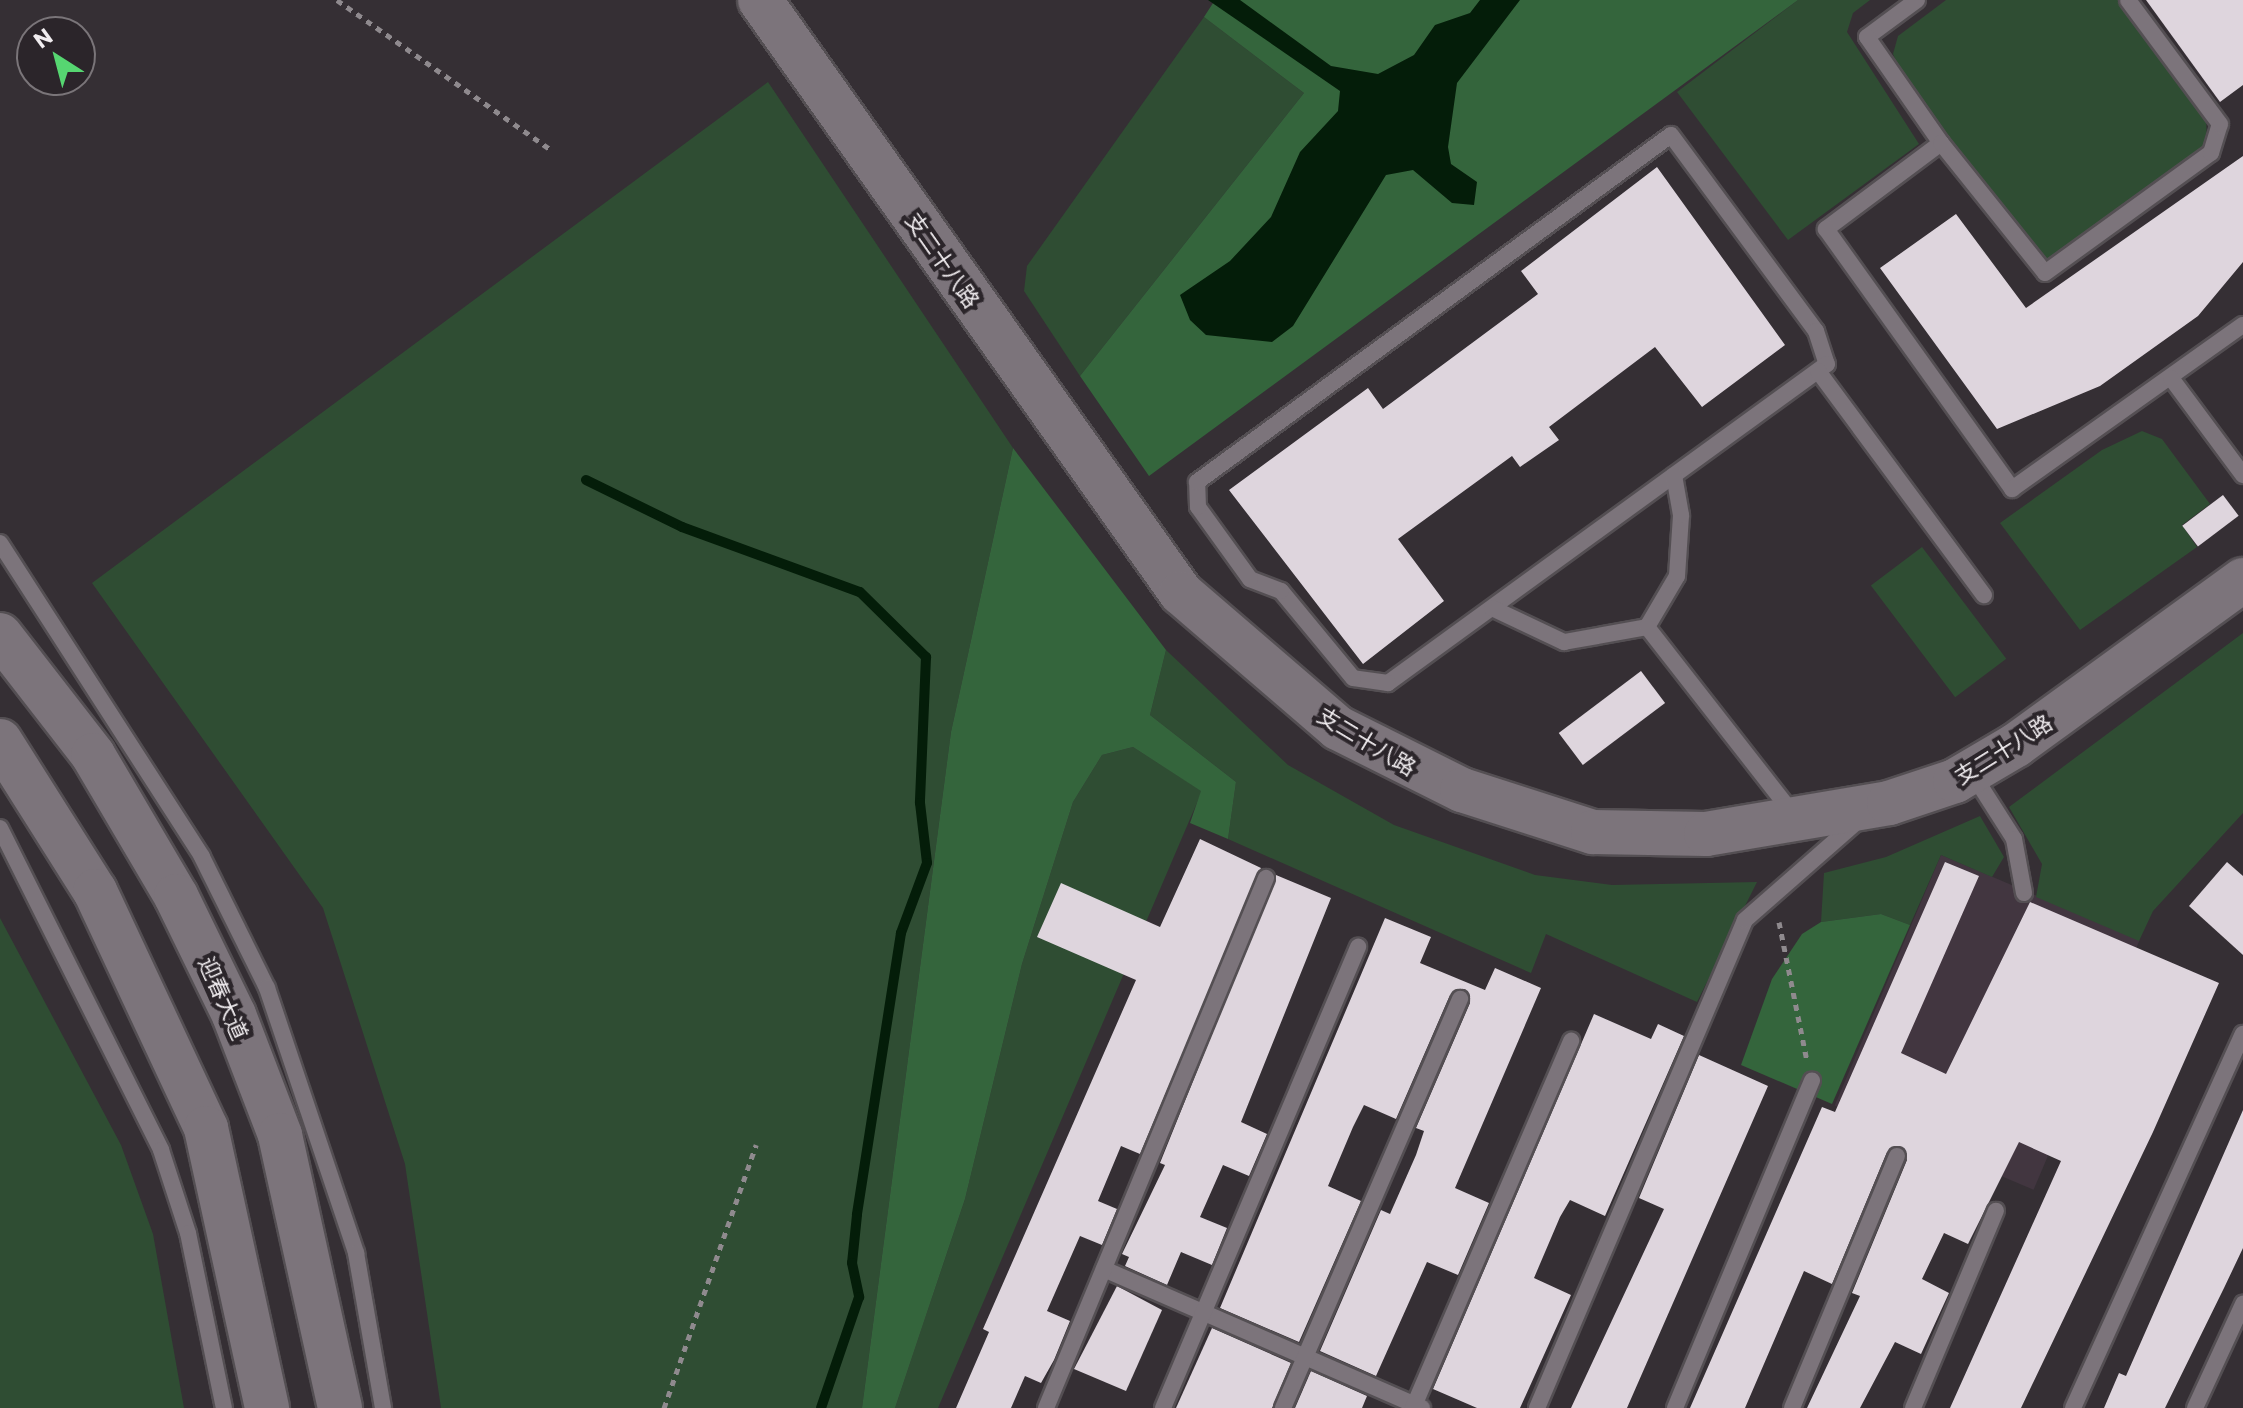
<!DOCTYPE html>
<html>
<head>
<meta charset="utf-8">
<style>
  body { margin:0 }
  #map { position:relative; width:2243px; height:1408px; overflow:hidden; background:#352f34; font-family:Commissioner,"Noto Sans SC",sans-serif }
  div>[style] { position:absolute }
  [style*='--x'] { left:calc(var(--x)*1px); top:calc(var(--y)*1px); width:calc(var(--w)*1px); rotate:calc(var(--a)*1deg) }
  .built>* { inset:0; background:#423640; transform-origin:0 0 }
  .green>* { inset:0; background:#2f4d33; transform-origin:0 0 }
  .forest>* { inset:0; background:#34653c }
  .water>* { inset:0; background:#041d09 }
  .stream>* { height:10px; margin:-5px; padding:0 5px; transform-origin:5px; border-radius:5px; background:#041d09 }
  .building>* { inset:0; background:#ded5dd; transform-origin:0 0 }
  .path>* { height:5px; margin-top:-2.5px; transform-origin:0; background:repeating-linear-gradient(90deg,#8f8a8e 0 6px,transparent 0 12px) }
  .roads { filter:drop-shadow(2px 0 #544f53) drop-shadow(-2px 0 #544f53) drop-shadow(0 2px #544f53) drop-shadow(0 -2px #544f53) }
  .lane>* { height:16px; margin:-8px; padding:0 8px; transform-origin:8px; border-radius:8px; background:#7c747b }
  .secondary>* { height:44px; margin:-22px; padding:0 22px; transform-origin:22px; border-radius:22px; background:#7c747b }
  span { translate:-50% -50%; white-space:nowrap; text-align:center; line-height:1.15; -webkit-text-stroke:8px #2b252a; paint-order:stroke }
  .street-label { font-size:22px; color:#f1edf0 }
  .north { position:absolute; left:16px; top:16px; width:80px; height:80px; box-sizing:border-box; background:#2b252a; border:2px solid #7a7579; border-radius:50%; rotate:324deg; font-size:22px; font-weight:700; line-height:32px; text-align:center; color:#f1edf0 }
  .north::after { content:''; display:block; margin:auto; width:28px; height:36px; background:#56d671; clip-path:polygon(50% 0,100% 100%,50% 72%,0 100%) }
</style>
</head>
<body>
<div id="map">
  <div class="built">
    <i style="left:1941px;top:855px;width:216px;height:272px;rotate:23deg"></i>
  </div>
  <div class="green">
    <i style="clip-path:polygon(1798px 0,1870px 0,1853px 13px,1847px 32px,1919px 144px,1788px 240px,1677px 92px)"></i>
    <i style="clip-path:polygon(1946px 0,2121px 0,2206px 115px,2207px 144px,2054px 259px,2034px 257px,1905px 82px,1893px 54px,1898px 36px)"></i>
    <i style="clip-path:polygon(1204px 17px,1304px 93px,1080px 376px,1024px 291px,1027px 266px)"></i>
    <i style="clip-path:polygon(768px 82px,1013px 448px,951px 732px,862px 1408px,441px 1408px,405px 1164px,323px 908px,92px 583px)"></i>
    <i style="clip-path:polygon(2142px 431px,2162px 439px,2210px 504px,2182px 525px,2197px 547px,2080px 630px,2000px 523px,2102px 450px)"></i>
    <i style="left:1922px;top:547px;width:140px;height:64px;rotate:53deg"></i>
    <i style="clip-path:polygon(2243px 633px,2243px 813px,2153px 911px,2139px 941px,2036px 897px,2042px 864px,2009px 807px)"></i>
    <i style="clip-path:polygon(1166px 650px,1288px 765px,1394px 825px,1535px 875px,1612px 885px,1757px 882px,1697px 1002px,1546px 934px,1531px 973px,1228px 839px,1236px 782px,1150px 715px)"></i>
    <i style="clip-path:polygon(1133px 747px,1202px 791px,938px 1408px,895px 1408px,965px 1199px,1022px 964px,1073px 802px,1102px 755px)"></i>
    <i style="clip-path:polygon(1980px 816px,2004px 857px,1992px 877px,1941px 855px,1910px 925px,1881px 914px,1821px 922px,1824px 873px,1886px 857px)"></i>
    <i style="clip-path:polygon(0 918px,121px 1145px,153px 1234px,184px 1408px,0 1408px)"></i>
  </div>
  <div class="forest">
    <i style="clip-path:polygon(1215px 0,1798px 0,1149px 476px,1080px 376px,1304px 93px,1204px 17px)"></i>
    <i style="clip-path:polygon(1013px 448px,1166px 650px,1150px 715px,1236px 782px,1228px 839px,1190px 823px,1201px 791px,1133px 747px,1102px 755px,1073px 802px,1022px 964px,965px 1199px,895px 1408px,862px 1408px,951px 732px)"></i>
    <i style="clip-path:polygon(1881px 914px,1910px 925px,1832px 1104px,1741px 1065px,1772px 979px,1802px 934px,1821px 922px)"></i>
  </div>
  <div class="water">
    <i style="clip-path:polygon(1208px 0,1240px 0,1331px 66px,1378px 74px,1414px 55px,1435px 25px,1470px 13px,1480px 0,1520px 0,1457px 83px,1448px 147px,1451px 164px,1477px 182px,1474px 205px,1452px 203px,1413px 170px,1386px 175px,1293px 326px,1272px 342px,1206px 335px,1190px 320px,1180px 295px,1230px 261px,1271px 217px,1300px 152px,1338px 111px,1340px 91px)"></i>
  </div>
  <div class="stream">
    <i style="--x:586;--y:480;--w:107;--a:26.1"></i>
    <i style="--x:682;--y:527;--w:189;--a:20.1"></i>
    <i style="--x:860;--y:592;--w:93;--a:44.6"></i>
    <i style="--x:926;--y:657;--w:146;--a:92.4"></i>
    <i style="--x:920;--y:803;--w:60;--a:83.3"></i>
    <i style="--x:927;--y:863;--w:75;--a:110.4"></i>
    <i style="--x:901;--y:933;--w:285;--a:98.9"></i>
    <i style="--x:857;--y:1215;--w:48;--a:95.9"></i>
    <i style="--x:852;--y:1263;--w:35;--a:78"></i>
    <i style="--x:859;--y:1297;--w:117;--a:108.9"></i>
  </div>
  <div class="building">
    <i style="clip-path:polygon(2146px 0,2243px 0,2243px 85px,2220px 102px)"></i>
    <i style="clip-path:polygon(2243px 156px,2243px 262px,2198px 316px,2100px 386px,1997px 429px,1880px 268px,1956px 214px,2026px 308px)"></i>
    <i style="clip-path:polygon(1657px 167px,1785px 345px,1702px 407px,1655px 347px,1549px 427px,1559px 440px,1520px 467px,1512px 456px,1398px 539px,1444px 601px,1363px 664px,1229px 490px,1368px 388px,1383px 409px,1538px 294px,1521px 271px)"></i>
    <i style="left:2223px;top:495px;width:26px;height:51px;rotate:53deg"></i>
    <i style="left:1641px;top:671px;width:40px;height:103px;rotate:53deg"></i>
    <i style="clip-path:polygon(1200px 839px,1261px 868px,1140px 1154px,1121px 1146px,1098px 1201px,1117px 1209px,1102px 1245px,1080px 1236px,1047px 1311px,1070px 1321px,1054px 1360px,1041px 1383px,1025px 1376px,1011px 1408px,956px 1408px,989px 1332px,983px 1329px,1136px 980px,1037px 937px,1061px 883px,1160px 927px)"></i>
    <i style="clip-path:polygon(1945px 862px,1979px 876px,1901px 1053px,1946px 1074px,2030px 902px,2219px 983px,2153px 1132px,2021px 1408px,1950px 1408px,2061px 1161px,2019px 1142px,1968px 1244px,1944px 1233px,1922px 1279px,1949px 1293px,1921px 1354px,1895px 1342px,1860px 1408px,1807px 1408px,1860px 1296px,1852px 1293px,1907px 1160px,1900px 1146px,1887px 1152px,1832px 1284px,1804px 1271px,1745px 1408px,1690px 1408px,1822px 1107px,1835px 1112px)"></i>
    <i style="clip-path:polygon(2227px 862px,2243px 876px,2243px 955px,2189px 906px)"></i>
    <i style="clip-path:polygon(1276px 875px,1331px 898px,1241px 1122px,1267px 1134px,1249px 1176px,1223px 1165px,1200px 1217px,1227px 1228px,1212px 1265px,1181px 1252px,1167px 1285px,1125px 1266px,1129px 1257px,1122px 1254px,1165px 1165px,1160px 1163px)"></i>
    <i style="clip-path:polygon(1385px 918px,1431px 937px,1420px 963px,1485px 990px,1495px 968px,1541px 988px,1455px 1188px,1489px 1203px,1458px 1275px,1427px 1262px,1376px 1376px,1320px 1351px,1381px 1210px,1390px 1214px,1416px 1155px,1424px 1131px,1416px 1128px,1470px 1003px,1465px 989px,1450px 995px,1396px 1119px,1364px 1105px,1353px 1127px,1328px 1186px,1361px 1201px,1299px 1342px,1220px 1308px)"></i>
    <i style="clip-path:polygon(1594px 1014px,1651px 1039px,1658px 1024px,1684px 1036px,1605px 1216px,1570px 1200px,1560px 1217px,1534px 1278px,1571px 1295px,1520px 1408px,1477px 1408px,1433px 1389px)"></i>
    <i style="clip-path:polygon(1699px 1055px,1768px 1086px,1627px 1408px,1571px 1408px,1664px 1209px,1639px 1198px)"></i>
    <i style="clip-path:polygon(2243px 1110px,2243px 1248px,2224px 1288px,2165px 1408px,2104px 1408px,2119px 1373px,2126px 1376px)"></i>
    <i style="clip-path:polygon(1117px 1286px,1162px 1310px,1126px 1391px,1074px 1369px)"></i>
    <i style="clip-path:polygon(1212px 1328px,1291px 1363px,1272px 1408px,1176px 1408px)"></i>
    <i style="clip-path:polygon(1311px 1371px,1367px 1396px,1362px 1408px,1295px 1408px)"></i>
  </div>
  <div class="path">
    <i style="--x:337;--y:0;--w:260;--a:35"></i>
    <i style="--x:1779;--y:922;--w:142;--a:78.6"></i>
    <i style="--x:664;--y:1408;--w:279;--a:-70.7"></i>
  </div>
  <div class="roads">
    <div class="lane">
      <i style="--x:1917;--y:0;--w:62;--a:143.5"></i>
      <i style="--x:1867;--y:37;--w:129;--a:55.1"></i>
      <i style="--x:1941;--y:143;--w:144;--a:143.2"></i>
      <i style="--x:1826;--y:229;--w:320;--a:54.4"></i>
      <i style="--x:2012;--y:489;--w:283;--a:-35.4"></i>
      <i style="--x:1671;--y:135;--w:244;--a:53.5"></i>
      <i style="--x:1816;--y:331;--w:35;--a:72"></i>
      <i style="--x:1827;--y:364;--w:543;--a:144"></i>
      <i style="--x:1388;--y:683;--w:35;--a:-172"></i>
      <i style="--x:1353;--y:678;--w:113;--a:-129.6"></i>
      <i style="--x:1281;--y:591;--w:33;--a:-159"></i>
      <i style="--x:1250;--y:579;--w:89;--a:-125.8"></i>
      <i style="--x:1198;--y:507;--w:25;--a:-92"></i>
      <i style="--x:1197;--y:482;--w:587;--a:-36.21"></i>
      <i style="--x:1941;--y:143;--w:166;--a:51.3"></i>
      <i style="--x:2045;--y:273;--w:205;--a:-35.9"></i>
      <i style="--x:2211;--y:153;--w:30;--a:-73"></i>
      <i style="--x:2220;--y:124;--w:154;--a:-126.6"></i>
      <i style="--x:1818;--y:371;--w:279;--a:53.5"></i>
      <i style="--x:2171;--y:378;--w:121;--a:53.4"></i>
      <i style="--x:0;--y:543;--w:373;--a:57.2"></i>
      <i style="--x:202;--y:857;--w:146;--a:63.6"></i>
      <i style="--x:267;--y:988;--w:280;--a:71.4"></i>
      <i style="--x:356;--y:1253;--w:157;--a:80.1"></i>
      <i style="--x:1492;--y:608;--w:80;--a:25.3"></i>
      <i style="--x:1564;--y:642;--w:84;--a:-10.2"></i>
      <i style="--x:1647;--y:627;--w:59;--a:-59.5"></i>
      <i style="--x:1677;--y:576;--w:61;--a:-86.2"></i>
      <i style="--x:1681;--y:515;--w:40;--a:-100"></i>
      <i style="--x:1647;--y:627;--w:239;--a:52"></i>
      <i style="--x:1972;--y:773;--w:78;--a:57.5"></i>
      <i style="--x:2014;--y:839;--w:55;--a:79.5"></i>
      <i style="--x:0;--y:828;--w:360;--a:63.4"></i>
      <i style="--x:161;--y:1150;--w:87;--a:72"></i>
      <i style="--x:188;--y:1233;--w:179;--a:78.4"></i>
      <i style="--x:1104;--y:1269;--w:347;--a:23.6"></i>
      <i style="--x:1046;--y:1408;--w:574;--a:-67.46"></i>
      <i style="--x:1163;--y:1408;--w:501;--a:-67.07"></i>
      <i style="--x:1283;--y:1408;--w:446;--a:-66.6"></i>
      <i style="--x:1413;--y:1408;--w:400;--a:-66.7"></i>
      <i style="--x:1537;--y:1408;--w:530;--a:-66.91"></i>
      <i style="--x:1745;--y:920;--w:152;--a:-41.3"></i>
      <i style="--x:1675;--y:1408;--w:355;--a:-67.3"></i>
      <i style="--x:1792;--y:1408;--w:273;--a:-67.4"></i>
      <i style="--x:1913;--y:1408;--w:214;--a:-67.2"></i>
      <i style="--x:2073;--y:1408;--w:411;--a:-65.6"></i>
      <i style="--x:2195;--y:1408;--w:115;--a:-65.2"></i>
    </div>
    <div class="secondary">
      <i style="--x:760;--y:0;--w:727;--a:54.63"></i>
      <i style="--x:1181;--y:593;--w:207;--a:40.7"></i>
      <i style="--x:1338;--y:728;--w:139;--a:26.6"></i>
      <i style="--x:1462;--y:790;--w:138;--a:17.8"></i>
      <i style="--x:1593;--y:832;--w:113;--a:1"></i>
      <i style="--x:1706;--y:834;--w:186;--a:-9.6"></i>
      <i style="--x:1889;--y:803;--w:70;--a:-18.4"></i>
      <i style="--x:1955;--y:781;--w:71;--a:-30.5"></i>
      <i style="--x:2016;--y:745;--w:281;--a:-36"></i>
      <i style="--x:0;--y:635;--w:152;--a:52.2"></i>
      <i style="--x:93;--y:755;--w:164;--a:59.5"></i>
      <i style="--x:176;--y:896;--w:132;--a:64"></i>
      <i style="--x:234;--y:1015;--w:129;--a:69"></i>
      <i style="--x:280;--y:1135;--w:280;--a:77.6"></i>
      <i style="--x:0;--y:741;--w:178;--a:57.7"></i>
      <i style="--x:95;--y:891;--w:262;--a:64.9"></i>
      <i style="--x:206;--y:1128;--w:287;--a:77.7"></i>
    </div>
  </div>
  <div class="street-label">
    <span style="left:943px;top:260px;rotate:55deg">支二十八路</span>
    <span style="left:1367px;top:741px;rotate:31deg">支二十八路</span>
    <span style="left:2003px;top:749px;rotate:-32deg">支二十八路</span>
    <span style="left:224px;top:998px;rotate:66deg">迎春大道</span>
  </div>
  <div class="north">N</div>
</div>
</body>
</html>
